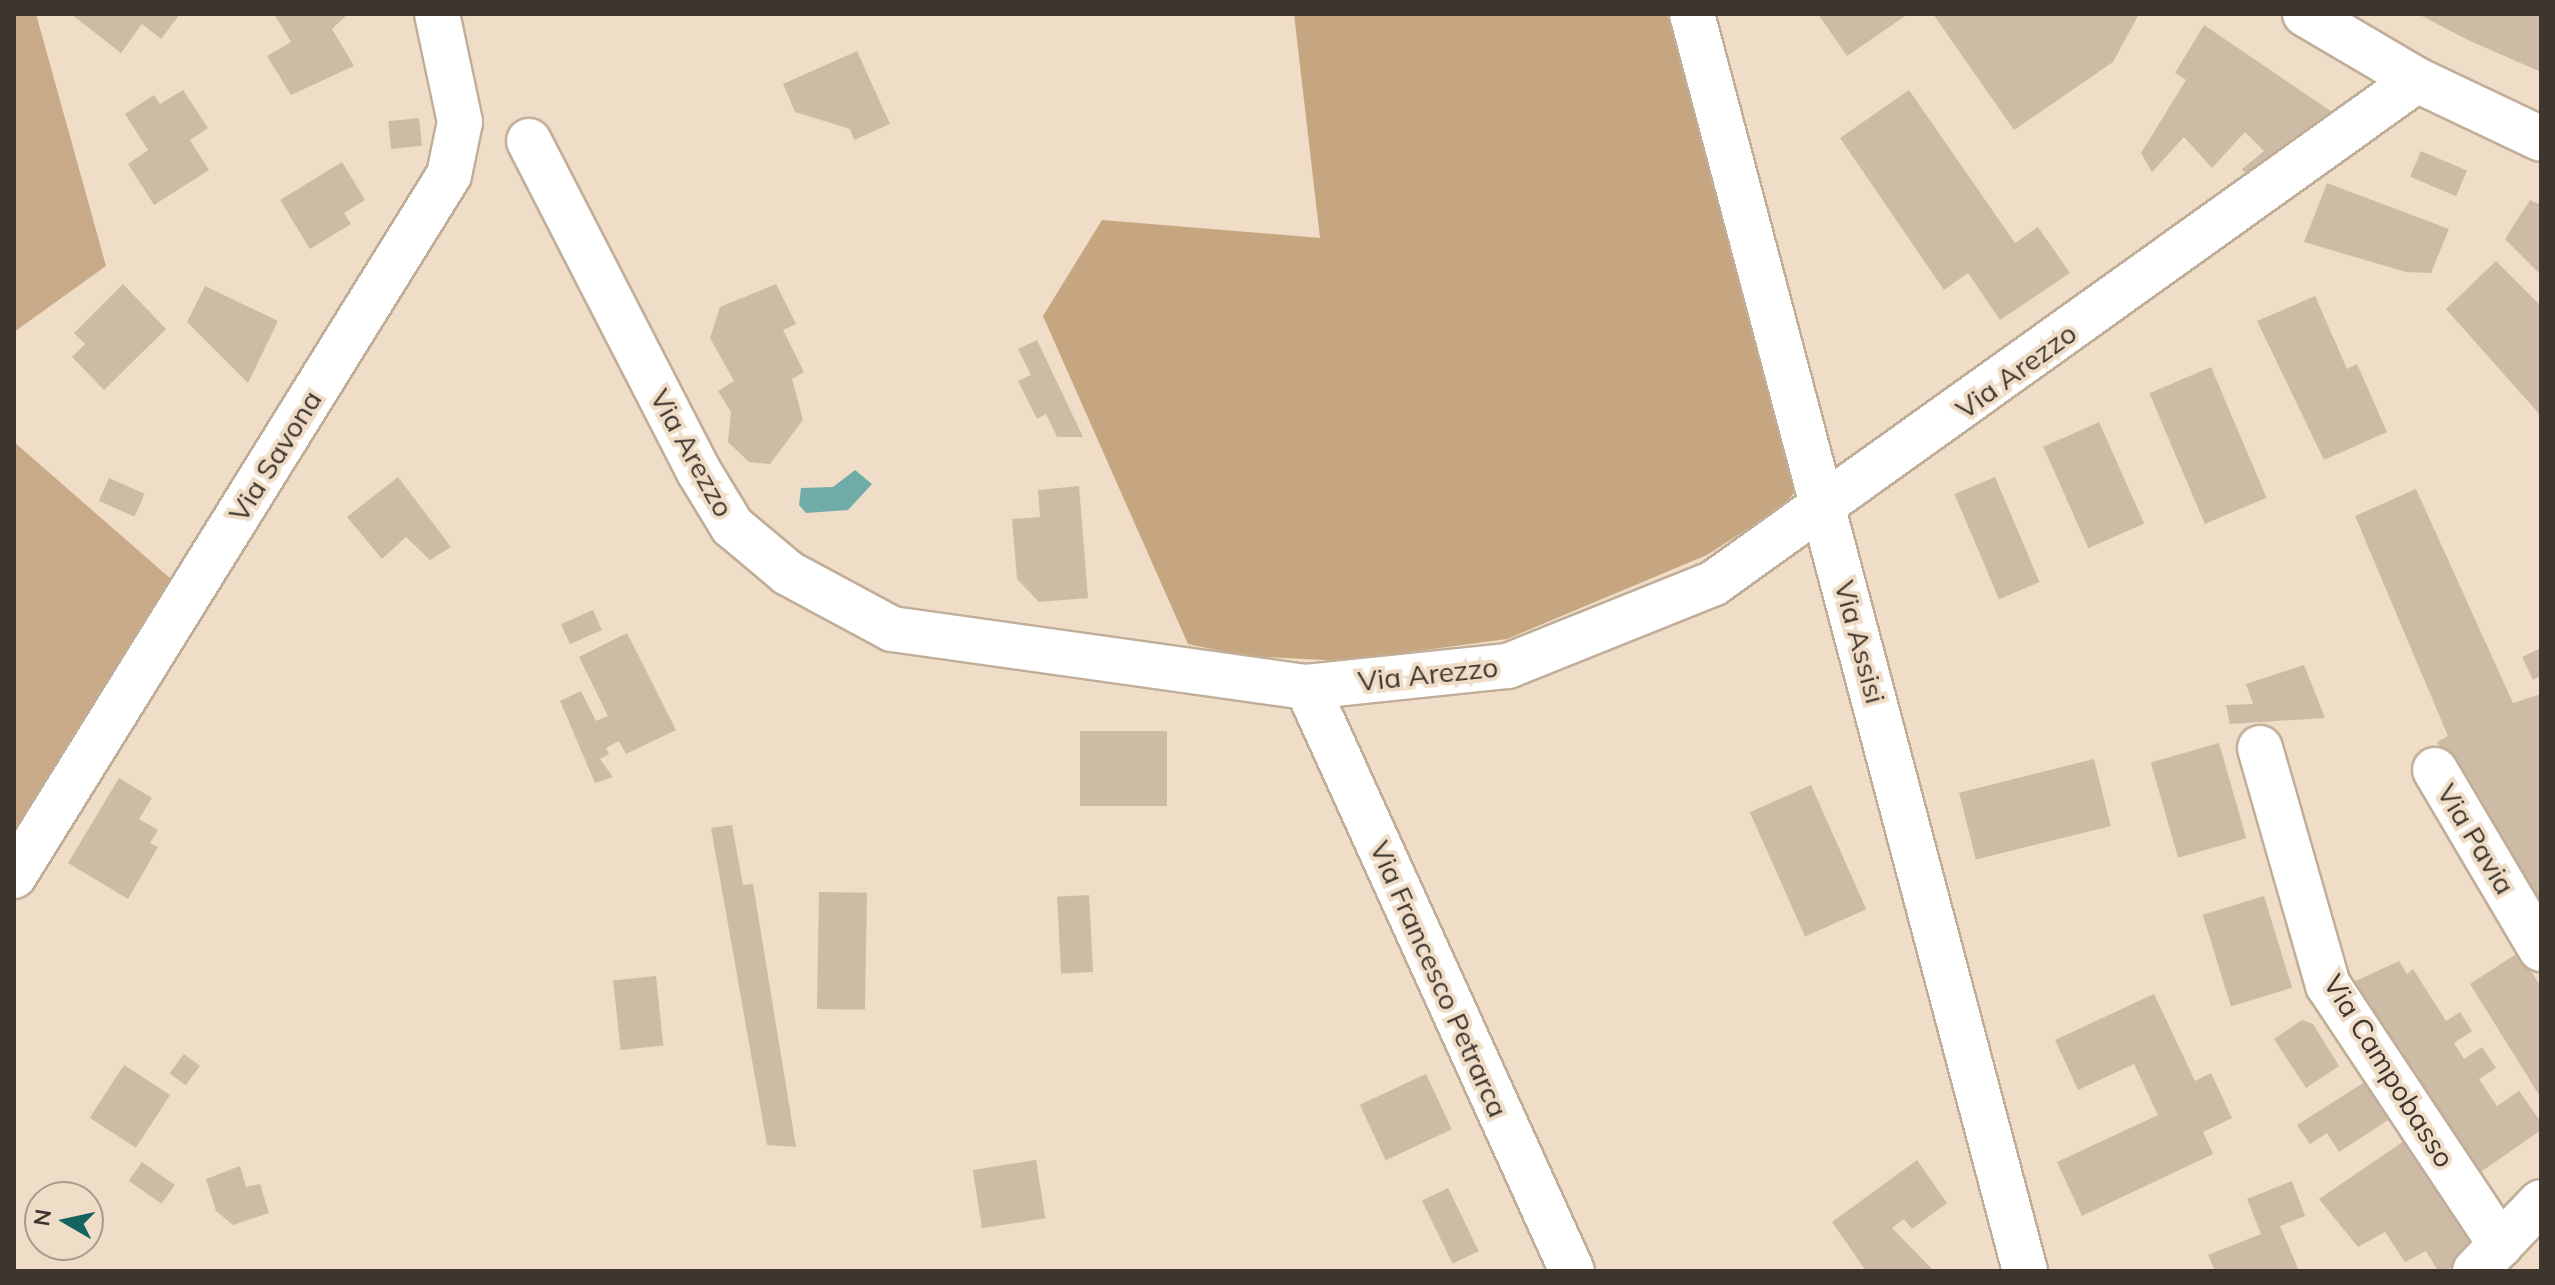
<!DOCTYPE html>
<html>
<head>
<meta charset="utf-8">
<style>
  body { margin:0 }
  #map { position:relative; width:2555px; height:1285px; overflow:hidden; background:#f0ddc7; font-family:Mulish,sans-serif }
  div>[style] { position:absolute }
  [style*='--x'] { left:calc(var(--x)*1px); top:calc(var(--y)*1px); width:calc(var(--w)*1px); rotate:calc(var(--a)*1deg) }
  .green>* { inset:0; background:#c8aa88 }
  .forest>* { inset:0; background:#c6a681 }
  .water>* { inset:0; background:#6faca8 }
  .building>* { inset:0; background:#cebba6; transform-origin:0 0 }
  .roads { filter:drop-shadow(2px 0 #c1ae99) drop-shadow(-2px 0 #c1ae99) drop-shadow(0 2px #c1ae99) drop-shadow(0 -2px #c1ae99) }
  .minor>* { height:44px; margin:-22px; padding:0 22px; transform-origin:22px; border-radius:22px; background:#fff }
  .major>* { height:44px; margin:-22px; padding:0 22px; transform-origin:22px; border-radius:22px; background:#fff }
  span { translate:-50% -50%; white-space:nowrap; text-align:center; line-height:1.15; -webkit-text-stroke:8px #f0ddc7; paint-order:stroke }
  .street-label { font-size:28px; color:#3e362e }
  .frame { position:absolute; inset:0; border:16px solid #3e362e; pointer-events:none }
  .north { position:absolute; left:24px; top:1181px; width:80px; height:80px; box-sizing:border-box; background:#f0ddc7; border:2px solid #a99a8a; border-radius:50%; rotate:279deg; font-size:22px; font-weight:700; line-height:32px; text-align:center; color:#3e362e }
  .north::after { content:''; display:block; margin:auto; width:28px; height:36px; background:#136360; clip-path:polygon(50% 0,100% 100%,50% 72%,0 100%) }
</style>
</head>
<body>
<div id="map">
  <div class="green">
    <i style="clip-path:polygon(14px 14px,36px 14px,106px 266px,14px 332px)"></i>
    <i style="clip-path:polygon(14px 442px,179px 586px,14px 857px)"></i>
  </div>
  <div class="forest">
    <i style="clip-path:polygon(1294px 14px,1667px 14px,1796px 468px,1794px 493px,1784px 505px,1707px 555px,1507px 639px,1344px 661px,1244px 656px,1188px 644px,1043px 316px,1102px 220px,1320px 238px)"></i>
  </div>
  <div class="water">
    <i style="clip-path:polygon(855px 470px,872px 484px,848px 510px,806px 513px,799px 505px,801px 488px,833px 487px)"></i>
  </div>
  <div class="building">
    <i style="clip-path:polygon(71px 14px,180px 14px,161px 39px,142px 24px,121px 53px)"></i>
    <i style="clip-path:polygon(274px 14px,348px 14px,332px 29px,354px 66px,291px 95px,267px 56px,291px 42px)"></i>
    <i style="clip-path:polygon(1818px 14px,1908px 14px,1847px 56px)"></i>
    <i style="clip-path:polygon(1933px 14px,2139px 14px,2113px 62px,2014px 130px)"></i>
    <i style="clip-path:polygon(2418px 14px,2541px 14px,2541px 72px,2470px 41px)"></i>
    <i style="clip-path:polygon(2204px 25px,2341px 118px,2251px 180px,2242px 169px,2264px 151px,2245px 132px,2212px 168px,2184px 137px,2152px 172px,2141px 153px,2186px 80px,2175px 73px)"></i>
    <i style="clip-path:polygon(857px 51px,890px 124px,854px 140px,850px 129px,795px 112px,783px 84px)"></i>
    <i style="clip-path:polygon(183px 90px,208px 128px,190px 140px,209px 170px,154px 205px,128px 164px,148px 150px,125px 114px,154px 95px,160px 104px)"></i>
    <i style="clip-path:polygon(1909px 90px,2015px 243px,2038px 227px,2070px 273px,2000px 320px,1968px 273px,1944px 290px,1840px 138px)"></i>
    <i style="left:419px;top:118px;width:28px;height:31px;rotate:84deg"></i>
    <i style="left:2421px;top:151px;width:50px;height:28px;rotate:23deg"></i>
    <i style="clip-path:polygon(342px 162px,365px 200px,344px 213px,351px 224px,310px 249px,280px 200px)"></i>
    <i style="clip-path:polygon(2327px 183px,2449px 229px,2431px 273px,2406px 272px,2304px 242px)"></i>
    <i style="clip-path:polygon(2530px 200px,2541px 205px,2541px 275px,2505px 239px)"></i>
    <i style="clip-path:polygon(2496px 261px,2541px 306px,2541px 416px,2446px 309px)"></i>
    <i style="clip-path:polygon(123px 284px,166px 329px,104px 390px,72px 357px,85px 344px,74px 333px)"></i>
    <i style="clip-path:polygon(776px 284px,796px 324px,783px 330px,804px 372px,792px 379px,803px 420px,770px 464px,749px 462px,728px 442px,731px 412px,718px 391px,734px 381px,710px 338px,720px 307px)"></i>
    <i style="clip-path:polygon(205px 286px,278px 321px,248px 383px,187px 322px)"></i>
    <i style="clip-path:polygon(2315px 296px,2347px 369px,2357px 364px,2387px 432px,2324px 460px,2257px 321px)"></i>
    <i style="clip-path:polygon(1037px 340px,1083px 437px,1057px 437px,1046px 414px,1037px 419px,1018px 381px,1031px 375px,1018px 349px)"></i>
    <i style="left:2211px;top:367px;width:142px;height:67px;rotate:67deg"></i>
    <i style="left:2099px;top:422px;width:111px;height:61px;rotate:66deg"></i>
    <i style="clip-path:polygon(398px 477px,451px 547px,430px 560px,406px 537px,382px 559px,347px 517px)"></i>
    <i style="left:1995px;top:477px;width:114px;height:44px;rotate:67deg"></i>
    <i style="left:109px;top:478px;width:39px;height:25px;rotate:24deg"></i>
    <i style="clip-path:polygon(1079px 486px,1088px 598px,1039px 602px,1017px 579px,1012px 519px,1040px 517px,1038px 490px)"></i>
    <i style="clip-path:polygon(2416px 489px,2513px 703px,2541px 694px,2541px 917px,2437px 742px,2448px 736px,2355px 516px)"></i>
    <i style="left:593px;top:610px;width:22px;height:35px;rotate:66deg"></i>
    <i style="clip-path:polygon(627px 633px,676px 730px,626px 754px,619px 741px,606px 748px,609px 754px,600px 759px,613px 777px,595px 783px,560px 701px,581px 691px,596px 721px,608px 716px,579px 657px)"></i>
    <i style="clip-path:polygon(2541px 648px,2541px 676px,2533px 680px,2522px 657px)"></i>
    <i style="clip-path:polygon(2304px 665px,2325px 718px,2230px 724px,2226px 705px,2253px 704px,2246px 684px)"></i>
    <i style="left:1080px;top:731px;width:87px;height:75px"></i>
    <i style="left:2219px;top:743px;width:99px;height:71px;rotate:74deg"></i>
    <i style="left:2094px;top:759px;width:69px;height:139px;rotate:76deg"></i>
    <i style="clip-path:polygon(119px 778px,152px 798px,139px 819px,158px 830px,150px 843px,158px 847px,128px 899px,68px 863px)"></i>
    <i style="left:1811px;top:785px;width:136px;height:67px;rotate:66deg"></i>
    <i style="clip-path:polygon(732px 825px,743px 885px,753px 884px,796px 1147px,767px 1145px,711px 828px)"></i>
    <i style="left:819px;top:892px;width:48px;height:117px;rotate:1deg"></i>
    <i style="left:1089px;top:895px;width:77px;height:32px;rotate:87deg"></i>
    <i style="left:2264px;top:896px;width:96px;height:64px;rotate:73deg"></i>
    <i style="clip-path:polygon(2519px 952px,2541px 987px,2541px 1098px,2470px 984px)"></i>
    <i style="clip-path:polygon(2399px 961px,2407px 974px,2413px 969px,2446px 1021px,2460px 1012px,2472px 1031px,2454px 1043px,2464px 1059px,2482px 1047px,2496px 1068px,2479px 1079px,2497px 1106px,2519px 1091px,2541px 1122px,2541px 1130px,2475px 1176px,2347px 985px)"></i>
    <i style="left:656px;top:976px;width:70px;height:43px;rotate:84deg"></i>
    <i style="clip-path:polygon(2154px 994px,2195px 1081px,2211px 1073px,2232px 1118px,2203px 1132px,2213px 1154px,2082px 1216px,2057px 1162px,2158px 1115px,2134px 1064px,2078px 1090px,2055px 1040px)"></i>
    <i style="clip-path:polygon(2302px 1020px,2313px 1024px,2339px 1066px,2306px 1088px,2274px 1039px)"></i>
    <i style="left:184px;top:1054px;width:20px;height:24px;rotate:37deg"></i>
    <i style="left:124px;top:1065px;width:55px;height:63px;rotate:33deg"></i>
    <i style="left:1426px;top:1074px;width:61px;height:73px;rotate:65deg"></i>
    <i style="clip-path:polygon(2371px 1078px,2396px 1115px,2339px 1152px,2327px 1133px,2310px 1144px,2297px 1125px)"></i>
    <i style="clip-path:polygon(2410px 1137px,2478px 1241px,2447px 1271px,2438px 1271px,2426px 1251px,2405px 1262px,2385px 1232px,2358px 1247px,2319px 1199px)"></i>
    <i style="left:1036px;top:1160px;width:59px;height:64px;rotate:81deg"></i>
    <i style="clip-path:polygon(1917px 1160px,1947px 1203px,1912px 1229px,1904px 1219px,1892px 1228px,1934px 1271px,1866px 1271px,1832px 1222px)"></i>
    <i style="left:142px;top:1162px;width:40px;height:23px;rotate:35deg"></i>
    <i style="clip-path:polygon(240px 1166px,246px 1187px,260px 1184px,269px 1213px,233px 1225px,216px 1211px,206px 1179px)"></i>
    <i style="clip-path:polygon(2292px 1181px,2305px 1216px,2280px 1226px,2299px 1271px,2215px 1271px,2208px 1255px,2261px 1234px,2247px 1199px)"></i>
    <i style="left:1448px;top:1188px;width:70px;height:29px;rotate:64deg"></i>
  </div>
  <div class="roads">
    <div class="minor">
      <i style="--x:1692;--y:14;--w:1300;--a:75.16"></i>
      <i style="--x:529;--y:141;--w:370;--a:62.8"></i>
      <i style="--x:698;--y:470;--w:66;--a:58.7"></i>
      <i style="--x:732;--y:526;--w:73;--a:40"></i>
      <i style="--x:788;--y:573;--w:118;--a:28.3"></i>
      <i style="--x:892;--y:629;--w:419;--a:8"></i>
      <i style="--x:1307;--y:687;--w:202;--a:-6"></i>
      <i style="--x:1508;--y:666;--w:222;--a:-21.9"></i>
      <i style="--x:1714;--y:583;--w:864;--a:-35.58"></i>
      <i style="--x:1307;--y:687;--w:641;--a:65.59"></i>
      <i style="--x:2260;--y:748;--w:247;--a:74"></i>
      <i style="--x:2328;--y:985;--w:312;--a:56.4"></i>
      <i style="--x:2435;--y:770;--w:208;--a:59.4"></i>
      <i style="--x:14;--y:876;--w:825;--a:-58.18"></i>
      <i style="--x:449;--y:175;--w:54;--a:-78.3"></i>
      <i style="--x:460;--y:122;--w:110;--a:-102"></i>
      <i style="--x:2475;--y:1271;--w:95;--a:-46.3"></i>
    </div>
    <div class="major">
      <i style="--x:2305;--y:14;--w:130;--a:30.5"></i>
      <i style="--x:2417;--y:80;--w:137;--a:25.4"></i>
    </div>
  </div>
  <div class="street-label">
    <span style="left:2016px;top:371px;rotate:-36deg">Via Arezzo</span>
    <span style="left:692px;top:453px;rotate:61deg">Via Arezzo</span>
    <span style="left:275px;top:456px;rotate:-58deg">Via Savona</span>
    <span style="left:1860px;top:642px;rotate:75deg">Via Assisi</span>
    <span style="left:1428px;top:674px;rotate:-6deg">Via Arezzo</span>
    <span style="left:2476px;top:839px;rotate:59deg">Via Pavia</span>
    <span style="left:1439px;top:979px;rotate:66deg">Via Francesco Petrarca</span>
    <span style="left:2389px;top:1071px;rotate:58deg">Via Campobasso</span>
  </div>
  <div class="frame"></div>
  <div class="north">N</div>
</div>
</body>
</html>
